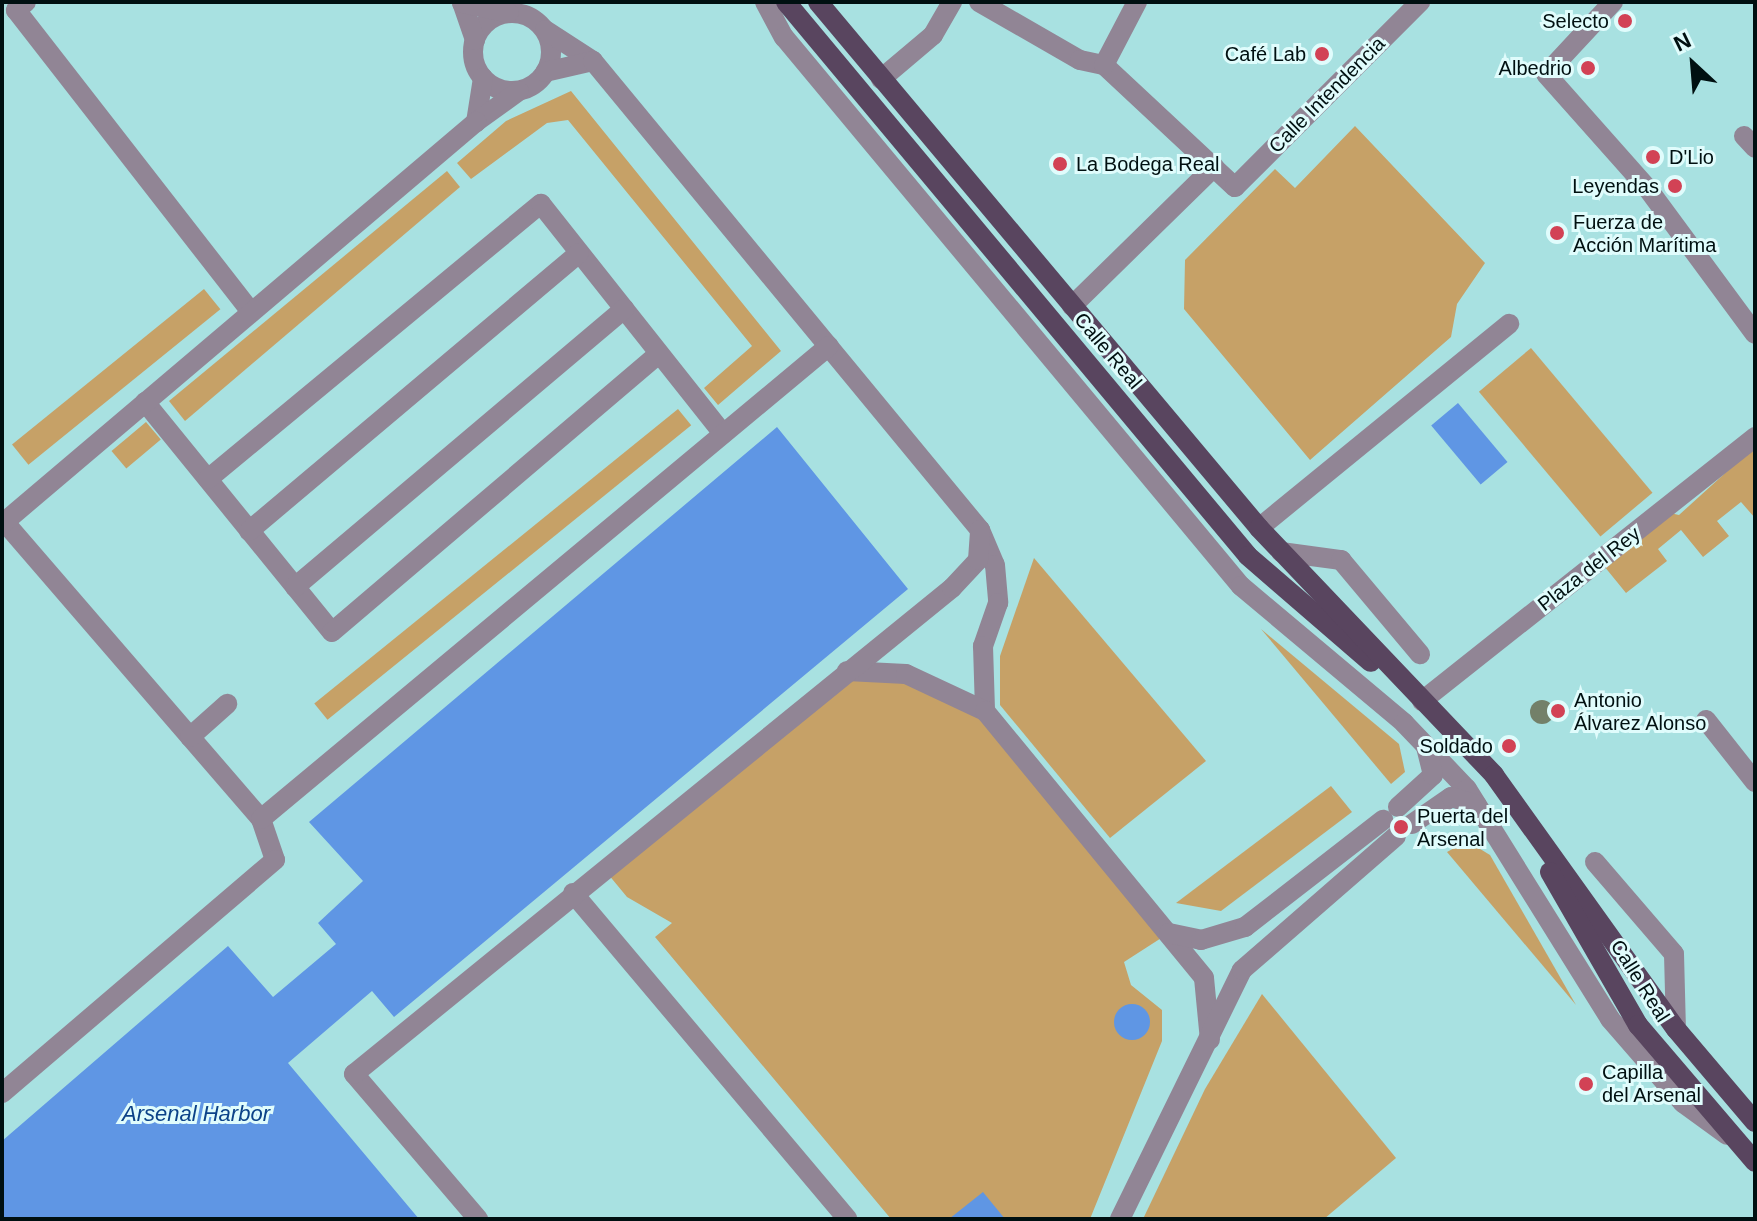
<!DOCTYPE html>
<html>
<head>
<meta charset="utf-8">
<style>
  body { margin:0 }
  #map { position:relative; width:1757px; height:1221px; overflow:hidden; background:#a8e1e1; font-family:Arial,sans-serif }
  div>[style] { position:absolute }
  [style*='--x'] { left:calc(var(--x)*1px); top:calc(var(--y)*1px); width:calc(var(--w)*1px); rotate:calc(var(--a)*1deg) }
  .green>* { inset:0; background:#c6a167; transform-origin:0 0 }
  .water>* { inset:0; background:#5f96e4; transform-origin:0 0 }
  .round { border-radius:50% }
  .minor>* { height:20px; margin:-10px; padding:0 10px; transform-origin:10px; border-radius:10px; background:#918595 }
  .minor>.ring { margin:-10px; padding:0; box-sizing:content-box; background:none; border:20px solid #918595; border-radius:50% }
  .major>* { height:20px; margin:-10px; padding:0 10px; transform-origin:10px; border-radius:10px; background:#59455f }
  .trees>* { width:24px; height:24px; margin:-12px; border-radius:50%; background:#738069 }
  .dots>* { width:22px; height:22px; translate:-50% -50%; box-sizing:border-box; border:4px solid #e0fcfc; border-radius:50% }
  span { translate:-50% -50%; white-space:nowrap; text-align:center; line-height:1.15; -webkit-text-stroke:6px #e0fcfc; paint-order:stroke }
  .poi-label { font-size:20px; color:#001011 }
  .right { translate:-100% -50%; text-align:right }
  .left { translate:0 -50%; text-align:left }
  .street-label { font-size:20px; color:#001011 }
  .water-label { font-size:22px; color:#0c4288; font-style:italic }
  .frame { position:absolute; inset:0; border:4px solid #001011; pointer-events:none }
  .north { position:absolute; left:1653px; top:24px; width:80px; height:80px; -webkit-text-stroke:6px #e0fcfc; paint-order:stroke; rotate:334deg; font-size:22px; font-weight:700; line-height:32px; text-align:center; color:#001011 }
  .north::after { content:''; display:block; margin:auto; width:28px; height:36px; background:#001011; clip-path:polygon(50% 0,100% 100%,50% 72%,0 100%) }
</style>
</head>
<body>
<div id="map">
  <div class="green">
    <i style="clip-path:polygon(571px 91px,781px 351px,718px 405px,704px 388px,752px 346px,568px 120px,547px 123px,471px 179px,457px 163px,506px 121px)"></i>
    <i style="clip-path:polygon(1355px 126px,1485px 263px,1457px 304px,1451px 337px,1310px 460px,1184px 309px,1185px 260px,1275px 169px,1295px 188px)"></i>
    <i style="clip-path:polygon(447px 171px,460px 187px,185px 421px,169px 401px)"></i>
    <i style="left:204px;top:289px;width:26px;height:247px;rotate:51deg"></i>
    <i style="left:1531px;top:348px;width:189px;height:68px;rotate:50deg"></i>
    <i style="left:678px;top:409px;width:21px;height:468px;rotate:51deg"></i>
    <i style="left:146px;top:422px;width:23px;height:45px;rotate:50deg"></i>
    <i style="clip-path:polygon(1755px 446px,1755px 518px,1741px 502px,1717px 521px,1729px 536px,1703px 557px,1681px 530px,1658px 549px,1667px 561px,1626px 593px,1604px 566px,1670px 513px,1679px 515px)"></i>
    <i style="clip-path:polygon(1034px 558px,1206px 761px,1110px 838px,1000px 705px,1000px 656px)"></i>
    <i style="clip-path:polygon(1261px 629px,1399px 744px,1405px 772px,1391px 784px)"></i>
    <i style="clip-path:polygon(847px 671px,906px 674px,985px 711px,1169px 933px,1124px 962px,1131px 985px,1162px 1010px,1162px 1041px,1090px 1219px,891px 1219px,655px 937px,672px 923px,627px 897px,603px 868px)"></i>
    <i style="clip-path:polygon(1331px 786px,1352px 812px,1221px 911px,1176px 903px)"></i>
    <i style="clip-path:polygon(1467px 841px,1490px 855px,1576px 1005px,1447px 852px)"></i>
    <i style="clip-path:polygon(1262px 994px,1396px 1158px,1324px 1219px,1143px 1219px,1205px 1089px)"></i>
  </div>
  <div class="water">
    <i style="left:1458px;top:403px;width:77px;height:35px;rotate:50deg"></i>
    <i style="clip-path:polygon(777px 427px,908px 589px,394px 1017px,372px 991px,288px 1063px,419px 1219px,2px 1219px,2px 1141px,228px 946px,273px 997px,336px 944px,318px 923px,363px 881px,309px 822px)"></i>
    <i class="round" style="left:1114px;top:1004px;width:36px;height:36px"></i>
    <i style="clip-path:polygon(983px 1192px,1005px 1219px,949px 1219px)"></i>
  </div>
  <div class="minor">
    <i style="--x:26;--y:2;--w:13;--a:141"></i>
    <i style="--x:16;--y:10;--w:383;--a:52.1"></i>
    <i style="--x:765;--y:2;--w:40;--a:62"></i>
    <i style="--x:784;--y:37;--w:714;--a:50.23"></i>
    <i style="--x:1241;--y:586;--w:213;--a:40"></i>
    <i style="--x:1404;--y:723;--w:91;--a:46.3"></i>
    <i style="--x:1467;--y:789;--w:271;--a:58.1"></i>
    <i style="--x:1610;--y:1019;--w:111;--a:49"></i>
    <i style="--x:1683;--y:1103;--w:54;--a:36"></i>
    <i style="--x:979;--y:2;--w:116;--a:29.9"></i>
    <i style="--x:1080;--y:60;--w:25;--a:12"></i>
    <i style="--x:1613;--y:2;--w:98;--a:132.9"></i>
    <i style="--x:1546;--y:74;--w:154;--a:48.4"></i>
    <i style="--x:1648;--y:189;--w:180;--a:53.6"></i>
    <i class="ring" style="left:473px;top:13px;width:58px;height:58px"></i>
    <i style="--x:545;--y:30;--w:57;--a:32.9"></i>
    <i style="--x:593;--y:61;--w:49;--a:167.1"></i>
    <i style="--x:475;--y:40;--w:39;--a:-109"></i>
    <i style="--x:462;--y:3;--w:48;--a:12"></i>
    <i style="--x:593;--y:61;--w:608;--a:50.47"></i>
    <i style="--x:980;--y:530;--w:38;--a:67"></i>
    <i style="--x:995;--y:565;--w:38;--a:85"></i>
    <i style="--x:998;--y:603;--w:46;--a:109.2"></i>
    <i style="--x:983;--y:646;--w:65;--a:88.2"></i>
    <i style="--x:1104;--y:65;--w:179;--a:43"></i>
    <i style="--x:1235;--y:187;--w:262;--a:-45"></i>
    <i style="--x:1104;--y:65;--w:71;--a:-62.4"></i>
    <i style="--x:483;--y:78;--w:45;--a:99"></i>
    <i style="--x:476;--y:122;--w:53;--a:-35.8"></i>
    <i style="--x:881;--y:79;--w:68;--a:-40.2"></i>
    <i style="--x:933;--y:35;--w:38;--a:-60"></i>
    <i style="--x:1744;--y:136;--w:16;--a:47"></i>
    <i style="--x:1072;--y:306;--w:199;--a:-44.4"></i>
    <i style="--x:145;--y:402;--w:296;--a:50.9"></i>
    <i style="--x:332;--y:632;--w:429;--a:-40.4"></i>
    <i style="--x:208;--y:479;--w:432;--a:-39.6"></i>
    <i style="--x:541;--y:204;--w:293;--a:51.6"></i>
    <i style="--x:2;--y:519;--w:396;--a:49.2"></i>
    <i style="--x:261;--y:819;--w:43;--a:71.1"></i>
    <i style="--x:275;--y:860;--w:359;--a:139.5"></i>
    <i style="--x:2;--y:524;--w:622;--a:-40.3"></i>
    <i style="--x:1259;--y:528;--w:323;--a:-39.2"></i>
    <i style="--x:249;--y:531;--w:431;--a:-40.1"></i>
    <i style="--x:1281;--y:552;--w:61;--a:7.6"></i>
    <i style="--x:1341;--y:560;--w:123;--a:50"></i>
    <i style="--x:295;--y:587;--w:431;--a:-40.2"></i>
    <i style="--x:847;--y:671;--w:59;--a:2.9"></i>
    <i style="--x:906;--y:674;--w:87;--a:25.1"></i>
    <i style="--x:985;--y:711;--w:345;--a:50.6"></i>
    <i style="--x:1204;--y:978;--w:62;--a:84.5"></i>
    <i style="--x:1422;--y:701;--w:425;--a:-38.4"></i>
    <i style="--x:1706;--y:720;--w:79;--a:51.7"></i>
    <i style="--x:190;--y:737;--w:50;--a:-41.7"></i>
    <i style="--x:1398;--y:807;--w:47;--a:-42.4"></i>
    <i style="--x:1433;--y:775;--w:30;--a:-104"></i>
    <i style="--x:261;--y:819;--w:739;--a:-39.79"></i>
    <i style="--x:1412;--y:824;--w:47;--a:-34.7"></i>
    <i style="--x:1451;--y:797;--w:27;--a:17"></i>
    <i style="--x:1595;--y:862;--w:121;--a:49.3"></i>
    <i style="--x:1674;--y:954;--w:75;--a:88.5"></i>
    <i style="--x:573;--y:893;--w:426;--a:49.9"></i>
    <i style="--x:1169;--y:933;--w:33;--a:12"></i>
    <i style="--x:1201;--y:940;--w:46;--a:-16.5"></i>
    <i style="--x:1245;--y:927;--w:175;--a:-37.8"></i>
    <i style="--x:478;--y:1219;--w:191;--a:-130.5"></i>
    <i style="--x:354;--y:1074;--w:771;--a:-39.1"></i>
    <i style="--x:952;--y:588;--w:38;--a:-47"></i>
    <i style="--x:978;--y:560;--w:30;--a:-86"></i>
    <i style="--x:1120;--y:1219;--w:277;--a:-63.9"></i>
    <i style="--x:1242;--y:970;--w:204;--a:-41"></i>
  </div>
  <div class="major">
    <i style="--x:786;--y:2;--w:721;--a:50.17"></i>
    <i style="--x:1248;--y:556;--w:162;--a:40.8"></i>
    <i style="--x:818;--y:2;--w:686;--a:50.02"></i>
    <i style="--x:1259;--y:528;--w:341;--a:46.4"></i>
    <i style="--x:1494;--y:775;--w:312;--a:54.4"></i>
    <i style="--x:1676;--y:1029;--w:122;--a:49.7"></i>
    <i style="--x:1550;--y:872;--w:177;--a:60.1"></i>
    <i style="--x:1638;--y:1025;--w:180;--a:49.5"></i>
  </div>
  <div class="trees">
    <i style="left:1542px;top:712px"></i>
  </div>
  <div class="dots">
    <i style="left:1625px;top:21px;background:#d24255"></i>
    <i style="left:1322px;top:54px;background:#d24255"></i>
    <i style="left:1588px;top:68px;background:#d24255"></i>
    <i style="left:1653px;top:157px;background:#d24255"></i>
    <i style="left:1060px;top:164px;background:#d24255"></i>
    <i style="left:1675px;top:186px;background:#d24255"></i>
    <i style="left:1557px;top:233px;background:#d24255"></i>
    <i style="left:1558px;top:711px;background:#d24255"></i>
    <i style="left:1509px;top:746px;background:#d24255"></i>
    <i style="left:1401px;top:827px;background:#d24255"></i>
    <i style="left:1586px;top:1084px;background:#d24255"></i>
  </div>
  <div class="poi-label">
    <span class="right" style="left:1609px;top:21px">Selecto</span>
    <span class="right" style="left:1306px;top:54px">Café Lab</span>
    <span class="right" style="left:1572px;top:68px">Albedrio</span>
    <span class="left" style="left:1669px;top:157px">D'Lio</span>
    <span class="left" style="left:1076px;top:164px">La Bodega Real</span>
    <span class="right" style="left:1659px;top:186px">Leyendas</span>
    <span class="left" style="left:1573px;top:234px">Fuerza de<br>Acción Marítima</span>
    <span class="left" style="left:1574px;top:712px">Antonio<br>Álvarez Alonso</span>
    <span class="right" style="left:1493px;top:746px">Soldado</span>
    <span class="left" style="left:1417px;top:828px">Puerta del<br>Arsenal</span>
    <span class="left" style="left:1602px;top:1084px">Capilla<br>del Arsenal</span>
  </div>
  <div class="street-label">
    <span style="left:1327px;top:95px;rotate:-45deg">Calle Intendencia</span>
    <span style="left:1108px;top:351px;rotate:50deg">Calle Real</span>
    <span style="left:1589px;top:569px;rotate:-38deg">Plaza del Rey</span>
    <span style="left:1640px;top:981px;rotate:58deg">Calle Real</span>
  </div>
  <div class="water-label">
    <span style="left:196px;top:1114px">Arsenal Harbor</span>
  </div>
  <div class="frame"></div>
  <div class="north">N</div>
</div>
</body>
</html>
